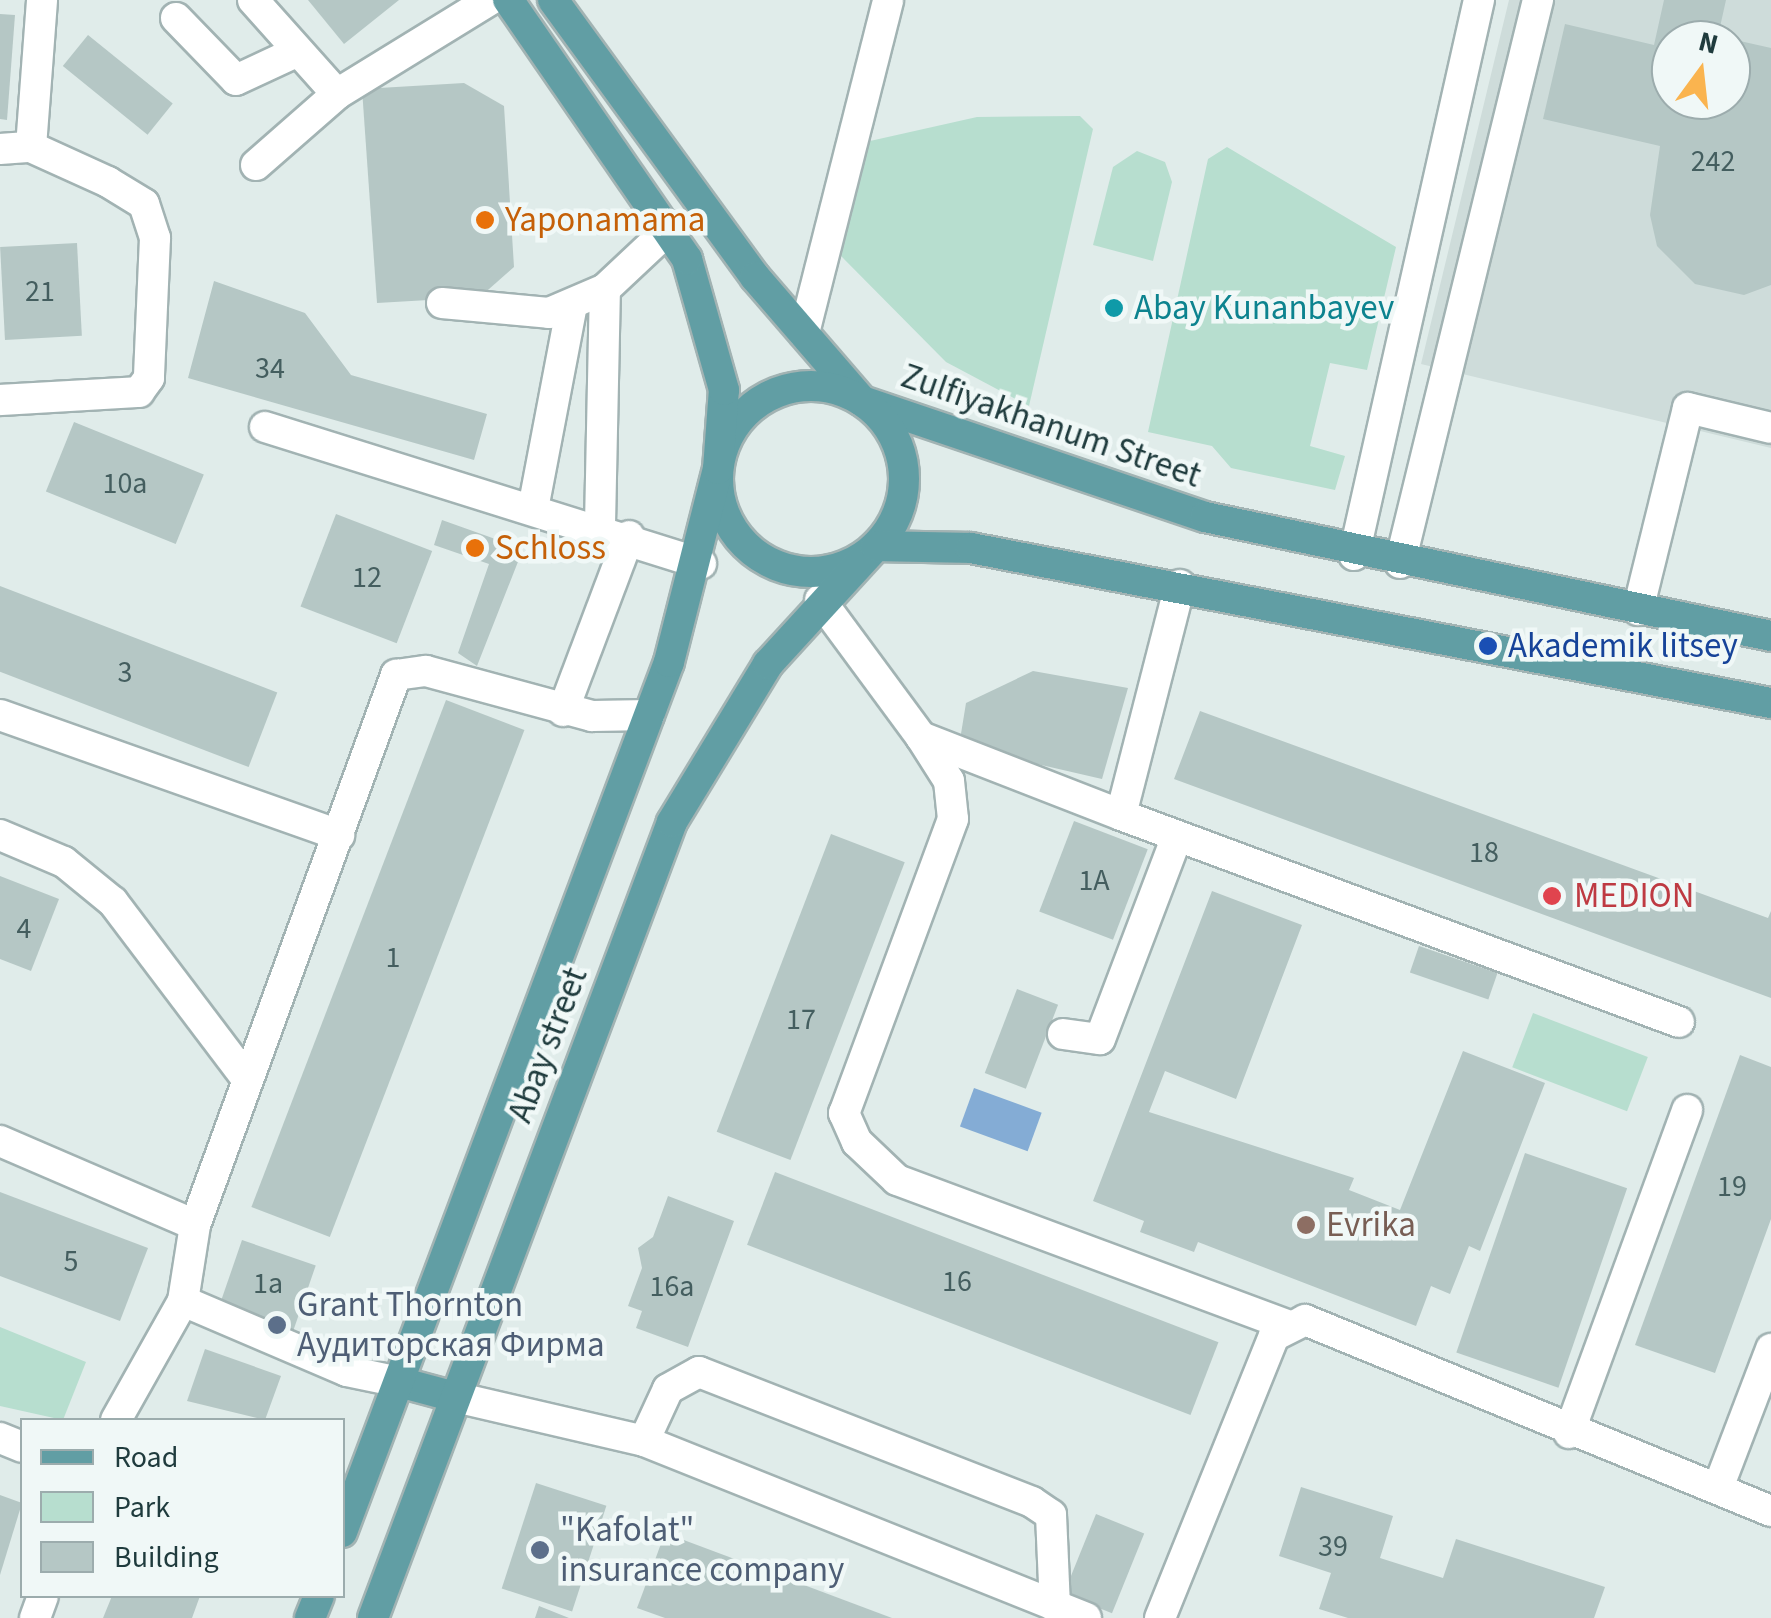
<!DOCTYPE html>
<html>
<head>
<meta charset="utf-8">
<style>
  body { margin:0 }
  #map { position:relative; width:1771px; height:1618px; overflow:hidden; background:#e0ecea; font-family:"Source Sans 3",sans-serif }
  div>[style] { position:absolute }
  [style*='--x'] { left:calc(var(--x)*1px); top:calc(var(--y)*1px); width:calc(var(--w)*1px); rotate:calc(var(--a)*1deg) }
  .built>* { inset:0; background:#cedcda }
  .green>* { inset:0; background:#b7decf; transform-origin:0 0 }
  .water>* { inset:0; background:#84acd5; transform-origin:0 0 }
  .building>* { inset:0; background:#b5c7c5; transform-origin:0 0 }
  .roads { filter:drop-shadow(2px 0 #a2b3b3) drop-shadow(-2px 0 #a2b3b3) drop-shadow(0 2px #a2b3b3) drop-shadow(0 -2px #a2b3b3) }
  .minor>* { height:30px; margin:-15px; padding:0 15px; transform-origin:15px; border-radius:15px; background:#fff }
  .major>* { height:30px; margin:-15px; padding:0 15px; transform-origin:15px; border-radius:15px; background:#619ea4 }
  .major>.ring { margin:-15px; padding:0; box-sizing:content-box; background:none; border:30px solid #619ea4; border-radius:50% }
  .dots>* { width:28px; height:28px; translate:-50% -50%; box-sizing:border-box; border:5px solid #f0f8f7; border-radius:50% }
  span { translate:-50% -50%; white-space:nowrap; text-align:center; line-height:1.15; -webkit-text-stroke:9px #f0f8f7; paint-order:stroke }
  .number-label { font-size:30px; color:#445e5f }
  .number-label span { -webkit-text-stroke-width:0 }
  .food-label { font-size:35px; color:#c56008 }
  .left { translate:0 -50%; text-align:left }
  .culture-label { font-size:35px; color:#0d838f }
  .street-label { font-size:35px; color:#1f3b3d }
  .transit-label { font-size:35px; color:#164399 }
  .health-label { font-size:35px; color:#be3a42 }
  .education-label { font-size:35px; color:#785e54 }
  .service-label { font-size:35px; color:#4e5e75 }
  .legend { position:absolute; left:20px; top:1418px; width:325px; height:180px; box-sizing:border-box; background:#f0f8f7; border:2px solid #9cacad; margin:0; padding:12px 18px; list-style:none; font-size:30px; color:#1f3b3d }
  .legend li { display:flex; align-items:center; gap:20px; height:50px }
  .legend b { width:50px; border:2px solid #9cacad }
  .north { position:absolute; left:1651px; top:20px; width:100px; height:100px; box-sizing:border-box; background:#f0f8f7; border:2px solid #9cacad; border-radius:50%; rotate:15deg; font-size:28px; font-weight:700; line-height:40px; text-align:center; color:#1f3b3d }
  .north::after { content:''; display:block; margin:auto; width:35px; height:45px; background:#fab44f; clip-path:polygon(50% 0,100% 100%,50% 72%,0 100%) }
</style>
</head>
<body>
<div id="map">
  <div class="built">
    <i style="clip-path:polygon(evenodd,1509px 0,1771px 0,1771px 448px,1421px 364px,1509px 0,1671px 40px,1731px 40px,1731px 100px,1671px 100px,1671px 40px)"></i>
  </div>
  <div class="green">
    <i style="clip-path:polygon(1080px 116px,1093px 129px,1029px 406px,946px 362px,841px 256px,870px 141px,977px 117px)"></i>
    <i style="clip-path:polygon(1227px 147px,1396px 247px,1367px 370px,1330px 363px,1310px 446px,1345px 456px,1335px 490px,1231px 468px,1212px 446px,1148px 432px,1208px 159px)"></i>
    <i style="clip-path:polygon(1137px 151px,1165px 162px,1172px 182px,1153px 261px,1093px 245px,1113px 167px)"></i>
    <i style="left:1533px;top:1013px;width:123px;height:58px;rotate:21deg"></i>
    <i style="clip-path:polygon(0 1327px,86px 1362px,63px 1420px,0 1406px)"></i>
  </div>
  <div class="water">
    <i style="left:974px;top:1088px;width:72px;height:41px;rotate:20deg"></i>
  </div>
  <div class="building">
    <i style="clip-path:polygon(308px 0,399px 0,344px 44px)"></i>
    <i style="clip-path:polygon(1664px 0,1726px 0,1718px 36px,1730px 39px,1671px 40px,1671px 100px,1731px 100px,1731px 39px,1771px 48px,1771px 285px,1744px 295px,1695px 284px,1657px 246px,1650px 215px,1660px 146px,1543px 119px,1565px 24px,1654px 45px)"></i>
    <i style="clip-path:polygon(0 14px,15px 15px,7px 120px,0 119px)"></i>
    <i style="left:88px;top:35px;width:109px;height:40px;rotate:39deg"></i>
    <i style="clip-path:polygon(464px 83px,504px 106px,514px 267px,480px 297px,377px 303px,362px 89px)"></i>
    <i style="left:77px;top:243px;width:93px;height:77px;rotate:87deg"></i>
    <i style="clip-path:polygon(214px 281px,305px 313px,351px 375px,487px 414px,474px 460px,188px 378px)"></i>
    <i style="left:74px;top:422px;width:140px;height:75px;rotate:22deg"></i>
    <i style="left:336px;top:514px;width:103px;height:99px;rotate:21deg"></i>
    <i style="clip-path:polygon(442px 520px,523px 549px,477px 666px,458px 653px,489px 564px,434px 545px)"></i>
    <i style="left:0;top:586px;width:297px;height:80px;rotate:21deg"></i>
    <i style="clip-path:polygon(1033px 671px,1128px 688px,1102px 779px,959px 746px,966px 703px)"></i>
    <i style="left:446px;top:700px;width:84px;height:543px;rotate:21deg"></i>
    <i style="clip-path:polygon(1200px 711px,1768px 918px,1771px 911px,1771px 998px,1174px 779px)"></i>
    <i style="left:1074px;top:821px;width:79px;height:97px;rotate:21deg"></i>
    <i style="left:831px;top:834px;width:79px;height:319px;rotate:21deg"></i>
    <i style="clip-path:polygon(0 876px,59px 899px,31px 971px,0 959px)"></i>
    <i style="clip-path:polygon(1212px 891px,1302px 925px,1236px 1099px,1165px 1071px,1149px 1112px,1354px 1178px,1349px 1190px,1400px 1210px,1463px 1051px,1545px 1083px,1480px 1251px,1469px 1246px,1450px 1294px,1431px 1286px,1416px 1326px,1198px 1242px,1194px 1252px,1140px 1232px,1144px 1221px,1093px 1201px)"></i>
    <i style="left:1419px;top:946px;width:83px;height:28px;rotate:19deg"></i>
    <i style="left:1017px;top:989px;width:44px;height:90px;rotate:21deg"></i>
    <i style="clip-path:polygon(1740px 1055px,1771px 1067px,1771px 1219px,1715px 1373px,1635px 1345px)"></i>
    <i style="left:1525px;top:1153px;width:108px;height:211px;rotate:19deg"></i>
    <i style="left:775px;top:1172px;width:475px;height:78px;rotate:21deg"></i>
    <i style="clip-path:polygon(0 1192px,148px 1248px,120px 1321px,0 1276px)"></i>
    <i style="clip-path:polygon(668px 1196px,734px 1221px,688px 1347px,636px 1328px,642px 1311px,628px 1306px,642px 1268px,638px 1248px,653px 1237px)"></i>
    <i style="left:242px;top:1240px;width:78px;height:68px;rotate:19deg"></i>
    <i style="clip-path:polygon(205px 1349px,281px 1376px,265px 1420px,187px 1401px)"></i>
    <i style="left:536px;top:1483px;width:74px;height:111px;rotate:18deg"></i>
    <i style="clip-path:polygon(1301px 1487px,1393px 1516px,1380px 1558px,1443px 1578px,1456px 1539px,1605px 1587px,1594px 1618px,1348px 1618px,1319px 1609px,1331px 1573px,1279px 1556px)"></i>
    <i style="clip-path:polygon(0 1495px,22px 1503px,0 1575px)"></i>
    <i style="left:1096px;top:1514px;width:52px;height:86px;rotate:22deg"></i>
    <i style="clip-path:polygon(665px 1533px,892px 1618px,665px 1618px,637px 1608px)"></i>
    <i style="clip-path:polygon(112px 1596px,200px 1596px,192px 1618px,103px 1618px)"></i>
    <i style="clip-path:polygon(539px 1606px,569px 1618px,535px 1618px)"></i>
  </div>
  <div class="roads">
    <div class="minor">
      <i style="--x:253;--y:0;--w:126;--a:48.2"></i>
      <i style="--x:176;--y:18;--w:86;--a:45.9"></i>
      <i style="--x:236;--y:80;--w:66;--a:-25"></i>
      <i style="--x:31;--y:147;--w:147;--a:-85.7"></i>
      <i style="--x:0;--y:149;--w:31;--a:-4"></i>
      <i style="--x:31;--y:147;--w:85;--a:24.4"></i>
      <i style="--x:108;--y:182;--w:42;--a:31.4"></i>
      <i style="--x:144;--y:204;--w:36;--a:72"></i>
      <i style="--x:155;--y:238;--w:140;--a:92.5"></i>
      <i style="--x:149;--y:378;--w:17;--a:126"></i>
      <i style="--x:139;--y:392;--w:139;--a:176.7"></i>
      <i style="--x:256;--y:165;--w:108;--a:-41.2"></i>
      <i style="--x:337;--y:94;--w:180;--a:-31.6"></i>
      <i style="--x:442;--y:303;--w:107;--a:5.3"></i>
      <i style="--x:549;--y:313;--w:61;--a:-23.2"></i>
      <i style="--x:605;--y:289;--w:91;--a:-43.2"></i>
      <i style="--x:804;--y:333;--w:343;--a:-75.8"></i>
      <i style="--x:265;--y:427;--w:457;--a:17.4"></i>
      <i style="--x:533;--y:509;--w:208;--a:-79.2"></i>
      <i style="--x:600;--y:525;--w:236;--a:-88.8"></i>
      <i style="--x:1354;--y:555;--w:569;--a:-77.31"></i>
      <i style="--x:1400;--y:563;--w:580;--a:-76.23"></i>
      <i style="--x:1180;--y:585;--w:237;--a:104.4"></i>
      <i style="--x:1121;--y:815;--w:595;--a:20.35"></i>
      <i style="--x:820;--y:600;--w:170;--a:53.6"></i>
      <i style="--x:921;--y:737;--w:215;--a:21.3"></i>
      <i style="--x:1638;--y:610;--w:208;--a:-76.1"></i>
      <i style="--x:1688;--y:408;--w:85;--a:13.5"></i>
      <i style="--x:563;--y:711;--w:187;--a:-69.3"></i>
      <i style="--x:0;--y:715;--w:360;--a:19.5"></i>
      <i style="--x:921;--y:737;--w:52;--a:57.5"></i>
      <i style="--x:949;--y:781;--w:38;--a:84"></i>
      <i style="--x:953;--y:819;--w:314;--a:110.3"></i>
      <i style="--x:844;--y:1113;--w:32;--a:66"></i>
      <i style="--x:857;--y:1142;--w:55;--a:43.5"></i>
      <i style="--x:897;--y:1180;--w:414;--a:20.4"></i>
      <i style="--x:0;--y:835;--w:69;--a:22.9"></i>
      <i style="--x:64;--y:862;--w:63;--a:39.2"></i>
      <i style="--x:113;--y:902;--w:222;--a:52.9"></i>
      <i style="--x:1063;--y:1034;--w:37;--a:8"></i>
      <i style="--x:1100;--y:1039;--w:217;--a:-69.2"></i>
      <i style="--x:0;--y:1141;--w:212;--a:23.3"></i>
      <i style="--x:183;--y:1301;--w:178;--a:23.1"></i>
      <i style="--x:347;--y:1371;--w:53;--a:11.9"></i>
      <i style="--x:455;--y:1397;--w:194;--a:13.1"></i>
      <i style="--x:644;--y:1441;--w:476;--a:21.8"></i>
      <i style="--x:116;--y:1420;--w:137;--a:-60.6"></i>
      <i style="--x:183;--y:1301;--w:77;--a:-81"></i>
      <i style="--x:195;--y:1225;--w:586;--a:-69.92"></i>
      <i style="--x:396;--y:675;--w:30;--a:-8"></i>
      <i style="--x:426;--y:671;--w:172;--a:15.2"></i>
      <i style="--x:592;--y:716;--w:57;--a:-1"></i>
      <i style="--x:1569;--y:1433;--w:344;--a:-69.9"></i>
      <i style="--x:0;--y:1438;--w:24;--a:22"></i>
      <i style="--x:644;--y:1441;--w:57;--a:-65.2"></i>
      <i style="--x:668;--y:1389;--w:35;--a:-29"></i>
      <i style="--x:699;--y:1372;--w:357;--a:21.3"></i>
      <i style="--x:1032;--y:1502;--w:23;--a:34"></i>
      <i style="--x:1051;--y:1515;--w:92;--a:87.5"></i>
      <i style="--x:1718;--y:1488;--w:149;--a:-69.1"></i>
      <i style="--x:35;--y:1618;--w:23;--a:-70"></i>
      <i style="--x:1160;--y:1618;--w:304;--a:-68"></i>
      <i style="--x:1274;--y:1336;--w:35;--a:-27"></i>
      <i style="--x:1305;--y:1320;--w:504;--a:22.29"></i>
    </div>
    <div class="major">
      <i style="--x:553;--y:0;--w:343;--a:53.9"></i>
      <i style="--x:755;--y:277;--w:164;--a:49.2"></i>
      <i style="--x:862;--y:401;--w:362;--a:18.7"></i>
      <i style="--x:1205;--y:517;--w:578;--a:11.87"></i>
      <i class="ring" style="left:718px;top:386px;width:156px;height:156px"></i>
      <i style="--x:399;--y:1382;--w:58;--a:15"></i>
      <i style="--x:342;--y:1532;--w:929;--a:-69.4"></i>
      <i style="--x:669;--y:662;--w:199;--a:-75.8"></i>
      <i style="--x:718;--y:469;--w:79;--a:-85.7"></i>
      <i style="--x:724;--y:390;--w:136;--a:-105.8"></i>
      <i style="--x:687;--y:259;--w:315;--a:-124.6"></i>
      <i style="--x:310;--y:1618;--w:24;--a:-68"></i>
      <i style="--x:373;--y:1618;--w:850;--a:-69.41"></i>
      <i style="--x:672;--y:822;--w:185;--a:-58.7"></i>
      <i style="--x:768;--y:664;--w:160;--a:-47.5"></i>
      <i style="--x:876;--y:546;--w:95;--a:1.2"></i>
      <i style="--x:971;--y:548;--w:815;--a:10.97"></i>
    </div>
  </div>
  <div class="dots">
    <i style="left:485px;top:220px;background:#e8710a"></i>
    <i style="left:1114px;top:308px;background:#0f9aa8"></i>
    <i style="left:475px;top:548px;background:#e8710a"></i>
    <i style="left:1488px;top:646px;background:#1a4fb4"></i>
    <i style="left:1552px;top:896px;background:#e0444e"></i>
    <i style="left:1306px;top:1225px;background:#8d6e63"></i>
    <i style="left:277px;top:1325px;background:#5c6f8a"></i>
    <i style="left:540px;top:1550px;background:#5c6f8a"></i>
  </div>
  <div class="number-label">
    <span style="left:1713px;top:162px">242</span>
    <span style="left:40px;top:292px">21</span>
    <span style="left:270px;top:369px">34</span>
    <span style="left:125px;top:484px">10a</span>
    <span style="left:367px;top:578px">12</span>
    <span style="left:125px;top:673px">3</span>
    <span style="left:1484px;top:853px">18</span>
    <span style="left:1094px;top:881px">1A</span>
    <span style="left:24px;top:929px">4</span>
    <span style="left:393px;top:958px">1</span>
    <span style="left:801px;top:1020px">17</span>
    <span style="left:1732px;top:1187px">19</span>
    <span style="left:71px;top:1262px">5</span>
    <span style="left:957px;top:1282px">16</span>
    <span style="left:268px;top:1284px">1a</span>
    <span style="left:672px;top:1287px">16a</span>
    <span style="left:1333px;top:1547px">39</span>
  </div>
  <div class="food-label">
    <span class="left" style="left:505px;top:220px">Yaponamama</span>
    <span class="left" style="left:495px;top:548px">Schloss</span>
  </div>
  <div class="culture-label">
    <span class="left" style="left:1134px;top:308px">Abay Kunanbayev</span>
  </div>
  <div class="street-label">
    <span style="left:1051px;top:426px;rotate:19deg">Zulfiyakhanum Street</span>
    <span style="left:548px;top:1045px;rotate:-69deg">Abay street</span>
  </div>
  <div class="transit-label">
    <span class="left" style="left:1508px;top:646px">Akademik litsey</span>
  </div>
  <div class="health-label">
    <span class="left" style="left:1574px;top:896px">MEDION</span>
  </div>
  <div class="education-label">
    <span class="left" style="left:1326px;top:1225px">Evrika</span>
  </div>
  <div class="service-label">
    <span class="left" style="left:297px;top:1325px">Grant Thornton<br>Аудиторская Фирма</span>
    <span class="left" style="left:560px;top:1550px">"Kafolat"<br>insurance company</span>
  </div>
  <ul class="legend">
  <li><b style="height:12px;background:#619ea4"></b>Road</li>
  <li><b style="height:28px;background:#b7decf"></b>Park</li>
  <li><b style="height:28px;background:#b5c7c5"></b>Building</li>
  </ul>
  <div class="north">N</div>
</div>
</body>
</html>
